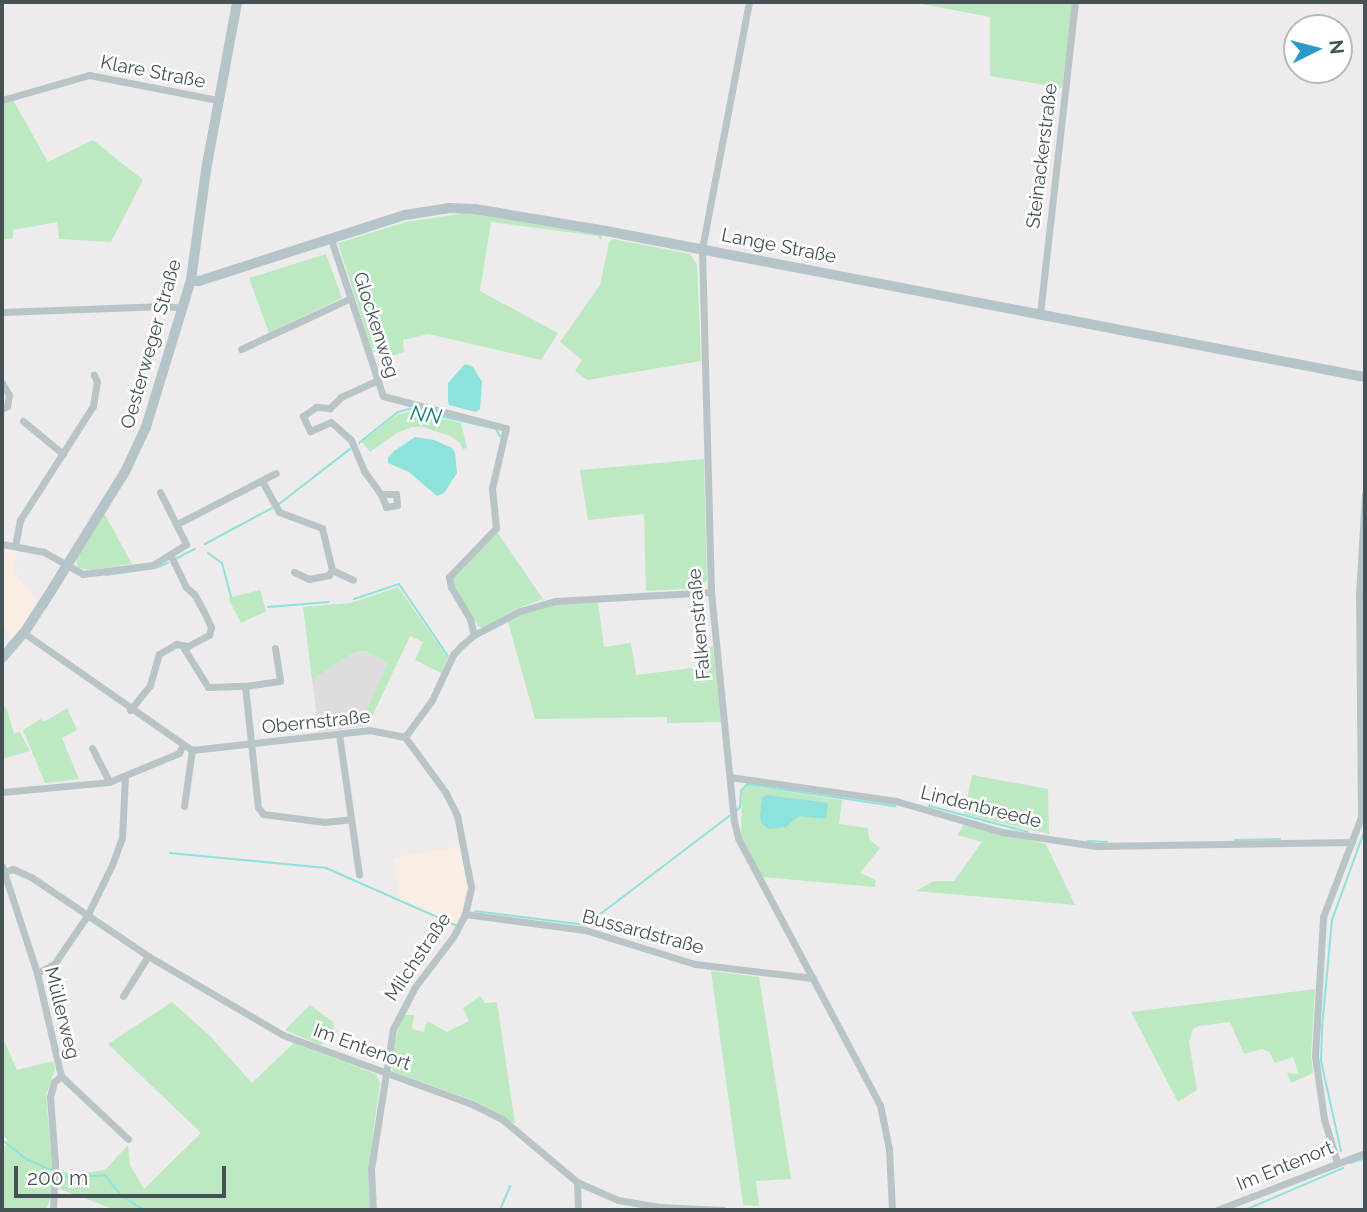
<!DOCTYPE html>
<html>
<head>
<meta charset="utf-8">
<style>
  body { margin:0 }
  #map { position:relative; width:1367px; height:1212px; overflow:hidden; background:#eeebec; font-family:Raleway,sans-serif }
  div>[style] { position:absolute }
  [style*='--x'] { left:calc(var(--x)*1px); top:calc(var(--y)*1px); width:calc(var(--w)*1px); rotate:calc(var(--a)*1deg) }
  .commercial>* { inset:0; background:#f9ede4 }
  .education>* { inset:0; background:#dfdcdd }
  .green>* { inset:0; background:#bce9c1 }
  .water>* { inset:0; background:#8de2dc }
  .stream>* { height:2px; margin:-1px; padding:0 1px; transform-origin:1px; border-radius:1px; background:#8de2dc }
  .street>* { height:7px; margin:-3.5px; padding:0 3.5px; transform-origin:3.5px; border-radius:3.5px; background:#b8c4c6 }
  .secondary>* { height:10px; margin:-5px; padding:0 5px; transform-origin:5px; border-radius:5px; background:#b5c4c9 }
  span { translate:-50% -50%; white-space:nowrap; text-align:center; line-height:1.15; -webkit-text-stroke:5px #fff; paint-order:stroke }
  .street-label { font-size:19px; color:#465356 }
  .water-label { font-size:21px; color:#19817a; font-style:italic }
  .frame { position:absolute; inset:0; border:4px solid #465356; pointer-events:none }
  .north { position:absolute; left:1283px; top:14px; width:70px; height:70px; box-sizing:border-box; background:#fff; border:2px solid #b5babb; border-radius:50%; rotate:84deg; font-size:19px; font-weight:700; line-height:28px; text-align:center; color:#465356 }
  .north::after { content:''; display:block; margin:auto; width:24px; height:32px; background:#2a9cc9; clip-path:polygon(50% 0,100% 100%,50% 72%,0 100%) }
  .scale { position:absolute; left:14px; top:1166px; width:212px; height:32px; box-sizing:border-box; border:4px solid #465356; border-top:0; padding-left:9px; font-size:21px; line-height:24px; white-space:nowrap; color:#465356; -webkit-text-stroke:5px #fff; paint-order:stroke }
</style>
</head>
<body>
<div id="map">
  <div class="commercial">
    <i style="clip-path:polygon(2px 549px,17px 551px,14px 572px,37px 600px,22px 627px,11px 637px,2px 624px)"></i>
    <i style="clip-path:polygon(460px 846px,468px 887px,456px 925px,400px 900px,394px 858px)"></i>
  </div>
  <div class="education">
    <i style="clip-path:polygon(366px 651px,389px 663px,359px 727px,319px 732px,312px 680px,355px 652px)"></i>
  </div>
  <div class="green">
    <i style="clip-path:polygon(912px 2px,1073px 2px,1062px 88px,990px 76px,990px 17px)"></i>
    <i style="clip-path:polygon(13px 100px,48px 162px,93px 140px,143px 180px,111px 242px,59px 239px,57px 222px,13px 230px,13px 238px,2px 240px,2px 103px)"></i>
    <i style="clip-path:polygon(472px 212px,600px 232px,602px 236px,601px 241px,598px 236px,491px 222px,480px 291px,558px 333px,541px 360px,428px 334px,403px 340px,404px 352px,388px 357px,372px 351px,338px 243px,406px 222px)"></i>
    <i style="clip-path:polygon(613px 239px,690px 254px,697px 264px,701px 361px,587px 380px,575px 371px,582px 360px,560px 342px,600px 285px,609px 242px)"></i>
    <i style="clip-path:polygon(326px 254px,342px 298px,269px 333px,249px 278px)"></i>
    <i style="clip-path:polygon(413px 411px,461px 423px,467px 448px,463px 449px,459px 442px,450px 436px,423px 427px,412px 427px,397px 433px,370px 452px,362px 442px,397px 415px)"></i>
    <i style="clip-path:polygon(704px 459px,707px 580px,700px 588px,646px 591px,644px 514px,588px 520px,580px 470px)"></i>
    <i style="clip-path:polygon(104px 513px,132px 564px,91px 570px,78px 568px,76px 557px)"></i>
    <i style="clip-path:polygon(497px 532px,543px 599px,518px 608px,483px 628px,478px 626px,453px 584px,452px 578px)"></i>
    <i style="clip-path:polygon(398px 587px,448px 658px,441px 673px,415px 660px,423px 642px,410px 636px,368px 725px,359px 727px,388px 663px,366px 651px,355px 652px,312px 680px,303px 607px,351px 603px)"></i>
    <i style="clip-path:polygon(260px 590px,266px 611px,241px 623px,228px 598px)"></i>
    <i style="clip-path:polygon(598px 602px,604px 647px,631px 643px,636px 675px,701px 667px,700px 648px,713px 646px,721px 722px,667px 723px,667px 717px,535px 719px,508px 622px,521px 614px,556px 604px)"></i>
    <i style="clip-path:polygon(2px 704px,7px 710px,14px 733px,20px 732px,30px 751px,2px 759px)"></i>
    <i style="clip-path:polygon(67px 708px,77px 730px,62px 738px,79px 779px,45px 783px,23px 730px,41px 719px,44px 722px)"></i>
    <i style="clip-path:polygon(972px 775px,1048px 789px,1049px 834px,964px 814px)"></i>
    <i style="clip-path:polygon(747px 785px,842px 800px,839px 824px,868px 828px,869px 839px,880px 848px,860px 873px,876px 880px,875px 887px,762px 877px,741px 836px,742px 792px)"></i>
    <i style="clip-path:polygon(964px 825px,1046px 844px,1075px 905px,916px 891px,934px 881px,954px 881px,982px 842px,957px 835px)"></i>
    <i style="clip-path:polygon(711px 971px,759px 977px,791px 1179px,756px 1181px,759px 1206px,743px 1205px)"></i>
    <i style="clip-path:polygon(1315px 989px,1311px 1055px,1313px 1073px,1291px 1083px,1287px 1073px,1299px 1074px,1293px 1057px,1275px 1063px,1269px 1052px,1262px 1049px,1244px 1054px,1230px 1022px,1199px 1026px,1193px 1029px,1189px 1042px,1197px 1090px,1178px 1102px,1131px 1012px)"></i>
    <i style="clip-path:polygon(480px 996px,485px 1003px,497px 1002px,515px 1124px,472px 1100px,394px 1072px,389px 1064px,402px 1015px,414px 1015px,412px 1029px,424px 1032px,427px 1021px,447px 1032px,469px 1021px,463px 1008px)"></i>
    <i style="clip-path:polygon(172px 1002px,210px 1036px,252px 1083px,294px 1043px,376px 1074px,380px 1083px,368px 1171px,370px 1210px,116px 1210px,57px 1188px,58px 1169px,73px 1175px,105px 1170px,128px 1145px,130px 1165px,144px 1189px,201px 1133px,108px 1044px)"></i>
    <i style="clip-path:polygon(310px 1005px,333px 1022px,335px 1034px,321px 1045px,285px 1030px)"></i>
    <i style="clip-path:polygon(2px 1036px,17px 1070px,53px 1061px,55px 1068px,46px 1096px,52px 1162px,50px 1199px,46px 1210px,2px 1210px,2px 1145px,6px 1146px,7px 1139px,2px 1136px)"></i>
  </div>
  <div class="water">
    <i style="clip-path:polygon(465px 364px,473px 367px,482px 382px,480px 409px,476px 412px,449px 405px,448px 401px,448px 383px)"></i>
    <i style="clip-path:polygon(415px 437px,434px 440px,452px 448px,455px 453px,457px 473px,444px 493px,437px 496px,409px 472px,388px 463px,388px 458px,394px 451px)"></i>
    <i style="clip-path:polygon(766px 795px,828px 803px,826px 819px,799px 816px,786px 827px,769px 829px,761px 823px,760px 815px,762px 798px)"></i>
  </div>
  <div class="stream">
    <i style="--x:359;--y:443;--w:50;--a:-38.5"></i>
    <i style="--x:398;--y:412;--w:11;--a:-15"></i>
    <i style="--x:409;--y:409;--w:89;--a:12.9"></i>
    <i style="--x:496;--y:429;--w:8;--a:60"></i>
    <i style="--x:279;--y:504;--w:90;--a:-37.8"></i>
    <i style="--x:205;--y:544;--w:76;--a:-28.2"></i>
    <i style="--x:208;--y:553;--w:17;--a:36"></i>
    <i style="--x:222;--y:563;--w:35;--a:75"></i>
    <i style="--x:177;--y:558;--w:20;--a:-27"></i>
    <i style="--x:106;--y:575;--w:49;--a:-8.1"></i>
    <i style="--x:155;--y:568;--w:14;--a:-21"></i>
    <i style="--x:354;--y:599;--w:47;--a:-18.4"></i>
    <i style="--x:399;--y:584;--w:87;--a:55.8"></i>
    <i style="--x:268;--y:607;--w:61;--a:-4.7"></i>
    <i style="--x:929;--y:806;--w:102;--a:14.7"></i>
    <i style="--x:737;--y:810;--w:4;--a:-45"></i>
    <i style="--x:740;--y:807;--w:16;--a:-86"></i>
    <i style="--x:741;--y:791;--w:9;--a:-49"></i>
    <i style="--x:747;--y:784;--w:150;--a:8.5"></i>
    <i style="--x:1235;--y:840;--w:45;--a:-1.3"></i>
    <i style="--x:1088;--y:841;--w:19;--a:3"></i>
    <i style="--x:170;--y:853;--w:157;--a:5.5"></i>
    <i style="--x:326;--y:868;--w:141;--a:23.8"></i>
    <i style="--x:475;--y:911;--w:112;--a:7.2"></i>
    <i style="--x:586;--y:925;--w:180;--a:-37.3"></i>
    <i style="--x:2;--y:1140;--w:33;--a:38"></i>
    <i style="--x:28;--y:1160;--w:24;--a:24"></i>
    <i style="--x:1341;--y:1151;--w:92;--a:-102.5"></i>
    <i style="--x:1321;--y:1061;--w:33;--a:-88"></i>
    <i style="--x:1322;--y:1028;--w:108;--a:-84.7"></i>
    <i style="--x:1332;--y:920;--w:94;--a:-70"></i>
    <i style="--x:1350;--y:1163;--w:16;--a:-18"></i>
    <i style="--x:59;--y:1174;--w:13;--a:18"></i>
    <i style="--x:71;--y:1178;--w:34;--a:-5"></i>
    <i style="--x:105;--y:1175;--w:25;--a:53"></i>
    <i style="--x:120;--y:1195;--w:28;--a:32"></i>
    <i style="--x:500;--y:1210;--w:26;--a:-67"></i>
    <i style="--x:1245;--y:1210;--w:107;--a:-23.2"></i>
  </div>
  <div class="street">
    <i style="--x:749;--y:2;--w:251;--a:100.8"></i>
    <i style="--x:702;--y:249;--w:343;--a:88.5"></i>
    <i style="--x:711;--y:592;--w:230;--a:84.3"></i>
    <i style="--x:734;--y:821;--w:17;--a:77"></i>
    <i style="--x:738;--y:838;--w:302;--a:62"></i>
    <i style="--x:880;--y:1105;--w:45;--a:78.4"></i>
    <i style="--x:889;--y:1149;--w:61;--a:87.2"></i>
    <i style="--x:2;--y:100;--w:91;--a:-16"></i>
    <i style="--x:89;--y:75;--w:131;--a:11"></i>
    <i style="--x:331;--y:239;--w:165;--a:71.7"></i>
    <i style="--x:383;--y:396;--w:127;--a:14.6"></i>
    <i style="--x:506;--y:428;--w:62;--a:103.1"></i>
    <i style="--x:492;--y:488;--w:40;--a:84.3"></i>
    <i style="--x:496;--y:528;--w:68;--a:133.8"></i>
    <i style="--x:449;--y:577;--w:10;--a:79"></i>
    <i style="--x:451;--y:587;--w:37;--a:59"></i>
    <i style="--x:470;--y:619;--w:16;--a:76"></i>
    <i style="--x:2;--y:312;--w:163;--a:-2.1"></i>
    <i style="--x:165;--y:306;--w:18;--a:6"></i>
    <i style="--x:1040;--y:314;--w:314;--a:-83.6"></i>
    <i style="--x:241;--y:349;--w:121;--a:-24.9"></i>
    <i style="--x:378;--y:380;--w:41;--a:155.3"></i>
    <i style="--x:341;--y:397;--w:16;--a:135"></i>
    <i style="--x:330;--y:408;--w:14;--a:-176"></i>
    <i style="--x:316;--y:407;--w:16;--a:145"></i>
    <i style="--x:303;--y:416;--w:17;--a:65"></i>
    <i style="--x:310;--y:431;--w:23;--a:-23"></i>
    <i style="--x:331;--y:422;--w:27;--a:42"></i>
    <i style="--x:351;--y:440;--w:34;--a:67"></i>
    <i style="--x:364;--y:471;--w:29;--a:54"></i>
    <i style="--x:381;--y:494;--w:14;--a:69"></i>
    <i style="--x:386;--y:507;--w:11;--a:-10"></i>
    <i style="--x:397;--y:505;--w:11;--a:-95"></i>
    <i style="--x:396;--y:494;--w:15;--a:180"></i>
    <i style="--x:2;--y:383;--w:14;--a:60"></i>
    <i style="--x:9;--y:395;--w:11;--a:100"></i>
    <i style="--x:7;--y:406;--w:6;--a:149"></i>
    <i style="--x:23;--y:421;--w:52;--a:39.5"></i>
    <i style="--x:262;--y:481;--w:35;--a:61"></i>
    <i style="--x:279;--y:512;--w:46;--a:20.4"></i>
    <i style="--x:322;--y:528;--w:43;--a:76.6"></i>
    <i style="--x:177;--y:524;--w:111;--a:-27.3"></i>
    <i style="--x:2;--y:544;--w:43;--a:10.8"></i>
    <i style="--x:44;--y:552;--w:45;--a:29.4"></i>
    <i style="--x:83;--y:574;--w:71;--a:-7.3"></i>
    <i style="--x:153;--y:565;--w:39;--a:-32"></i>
    <i style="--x:186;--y:544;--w:58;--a:-116.6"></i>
    <i style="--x:15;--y:546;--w:26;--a:-79"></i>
    <i style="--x:20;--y:520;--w:135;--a:-57.4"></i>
    <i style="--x:93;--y:406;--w:24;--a:-81"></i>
    <i style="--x:97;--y:382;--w:8;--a:-113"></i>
    <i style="--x:294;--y:572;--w:17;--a:25"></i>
    <i style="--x:309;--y:579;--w:20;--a:-11"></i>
    <i style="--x:329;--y:575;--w:6;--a:-59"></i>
    <i style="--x:332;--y:570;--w:23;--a:25"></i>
    <i style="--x:24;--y:633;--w:205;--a:34.9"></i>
    <i style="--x:192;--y:750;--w:178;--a:-6.4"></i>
    <i style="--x:369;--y:730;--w:37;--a:11"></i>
    <i style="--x:183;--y:647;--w:47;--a:58"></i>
    <i style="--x:208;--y:687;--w:37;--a:-2"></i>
    <i style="--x:275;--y:648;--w:33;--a:81"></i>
    <i style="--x:280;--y:681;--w:35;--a:172"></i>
    <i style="--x:245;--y:686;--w:122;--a:83.9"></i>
    <i style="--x:258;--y:807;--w:9;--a:54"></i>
    <i style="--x:263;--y:814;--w:62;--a:7.5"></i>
    <i style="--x:324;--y:822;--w:27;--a:-6"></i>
    <i style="--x:130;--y:710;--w:32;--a:-51"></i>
    <i style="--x:150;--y:685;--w:32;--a:-74"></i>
    <i style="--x:159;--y:654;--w:20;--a:-30"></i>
    <i style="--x:176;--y:644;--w:12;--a:9"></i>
    <i style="--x:188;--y:646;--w:24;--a:-28"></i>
    <i style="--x:209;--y:635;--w:8;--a:-76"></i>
    <i style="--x:211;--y:627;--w:19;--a:-115"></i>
    <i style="--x:203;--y:610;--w:18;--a:-119"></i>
    <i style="--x:194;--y:594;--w:11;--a:-139"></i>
    <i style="--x:186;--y:587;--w:34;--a:-116"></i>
    <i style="--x:339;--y:734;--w:142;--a:81.9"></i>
    <i style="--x:405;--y:737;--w:46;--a:-53.9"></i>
    <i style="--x:432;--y:700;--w:50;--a:-65"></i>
    <i style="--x:453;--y:655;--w:11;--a:-49"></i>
    <i style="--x:460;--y:647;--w:18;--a:-41"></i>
    <i style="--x:474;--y:635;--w:52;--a:-27.6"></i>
    <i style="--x:520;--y:611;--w:37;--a:-16"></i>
    <i style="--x:556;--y:601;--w:155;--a:-3.3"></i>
    <i style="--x:92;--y:748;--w:38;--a:63"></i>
    <i style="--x:730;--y:777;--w:168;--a:8.2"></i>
    <i style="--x:896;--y:801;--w:110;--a:16.3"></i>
    <i style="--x:1002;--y:832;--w:95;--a:8.5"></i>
    <i style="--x:1096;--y:846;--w:256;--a:-0.9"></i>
    <i style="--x:2;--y:792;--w:107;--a:-5.3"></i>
    <i style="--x:109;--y:782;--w:76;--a:-22.5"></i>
    <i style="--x:179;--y:753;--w:8;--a:-67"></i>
    <i style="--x:184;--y:806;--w:57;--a:-81.9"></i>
    <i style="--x:2;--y:866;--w:113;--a:71.9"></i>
    <i style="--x:37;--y:973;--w:106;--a:76.9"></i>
    <i style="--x:61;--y:1076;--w:9;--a:139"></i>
    <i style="--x:54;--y:1082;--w:16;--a:105"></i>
    <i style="--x:50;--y:1097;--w:66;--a:85.7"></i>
    <i style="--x:55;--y:1163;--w:47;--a:92.4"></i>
    <i style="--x:4;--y:872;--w:9;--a:-18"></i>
    <i style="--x:13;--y:869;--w:20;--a:24"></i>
    <i style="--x:31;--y:877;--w:141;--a:34"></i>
    <i style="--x:148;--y:956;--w:156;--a:30.3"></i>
    <i style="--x:283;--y:1035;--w:201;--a:20.1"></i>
    <i style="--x:472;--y:1104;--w:34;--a:27"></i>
    <i style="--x:502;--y:1119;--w:98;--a:40"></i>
    <i style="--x:577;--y:1182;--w:45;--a:23.7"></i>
    <i style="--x:618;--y:1200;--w:43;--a:9.5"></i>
    <i style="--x:660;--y:1207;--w:63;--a:2.7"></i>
    <i style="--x:465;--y:914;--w:121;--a:7.6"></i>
    <i style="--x:585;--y:930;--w:115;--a:17.2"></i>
    <i style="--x:695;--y:964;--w:119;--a:6.8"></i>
    <i style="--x:37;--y:973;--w:19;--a:-28"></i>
    <i style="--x:54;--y:964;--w:58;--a:-55.5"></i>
    <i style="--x:87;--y:916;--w:57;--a:-63.9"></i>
    <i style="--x:112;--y:865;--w:29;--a:-70"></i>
    <i style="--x:122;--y:838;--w:62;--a:-87.2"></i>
    <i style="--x:123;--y:996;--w:47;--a:-58"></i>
    <i style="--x:61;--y:1076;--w:92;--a:43.2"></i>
    <i style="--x:1337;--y:1162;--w:45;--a:-106.8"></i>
    <i style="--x:1324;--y:1119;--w:64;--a:-98.1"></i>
    <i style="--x:1315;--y:1056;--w:139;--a:-86.7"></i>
    <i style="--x:1323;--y:917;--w:107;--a:-69.2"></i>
    <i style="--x:1361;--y:817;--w:222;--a:-90.5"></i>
    <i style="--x:1359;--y:595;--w:101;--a:-86.6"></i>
    <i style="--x:577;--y:1182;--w:28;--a:88"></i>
    <i style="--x:373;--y:1210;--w:41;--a:-92.8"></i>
    <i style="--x:371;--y:1169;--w:142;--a:-81.1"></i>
    <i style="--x:393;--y:1029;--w:47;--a:-62.4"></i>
    <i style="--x:415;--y:987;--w:63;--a:-52.8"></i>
    <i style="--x:453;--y:937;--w:26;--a:-62"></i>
    <i style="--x:465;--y:914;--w:28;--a:-77"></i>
    <i style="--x:471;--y:887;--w:73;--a:-101"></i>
    <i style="--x:457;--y:815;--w:25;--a:-117"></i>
    <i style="--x:446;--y:793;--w:69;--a:-126.2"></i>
    <i style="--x:1217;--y:1210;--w:159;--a:-21.1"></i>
  </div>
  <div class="secondary">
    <i style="--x:191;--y:280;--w:8;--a:7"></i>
    <i style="--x:199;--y:281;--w:216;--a:-17.8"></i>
    <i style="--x:405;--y:215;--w:45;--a:-9"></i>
    <i style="--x:449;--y:208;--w:26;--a:2"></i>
    <i style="--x:475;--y:209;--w:133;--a:9.5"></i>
    <i style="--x:606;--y:231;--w:773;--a:10.89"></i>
    <i style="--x:2;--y:658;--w:33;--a:-49"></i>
    <i style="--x:24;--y:633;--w:35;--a:-57"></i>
    <i style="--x:43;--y:604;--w:155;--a:-58.2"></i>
    <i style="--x:125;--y:472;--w:50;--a:-65"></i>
    <i style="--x:146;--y:427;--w:154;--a:-73"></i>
    <i style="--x:191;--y:280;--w:111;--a:-82.2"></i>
    <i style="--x:206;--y:170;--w:171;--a:-79.5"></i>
  </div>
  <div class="street-label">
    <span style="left:153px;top:72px;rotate:11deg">Klare Straße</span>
    <span style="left:1042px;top:156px;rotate:-83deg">Steinackerstraße</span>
    <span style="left:779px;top:246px;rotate:11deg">Lange Straße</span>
    <span style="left:376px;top:325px;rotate:72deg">Glockenweg</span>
    <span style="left:151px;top:344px;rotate:-74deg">Oesterweger Straße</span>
    <span style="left:699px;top:624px;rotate:-95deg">Falkenstraße</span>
    <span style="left:316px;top:722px;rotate:-6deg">Obernstraße</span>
    <span style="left:981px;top:807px;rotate:14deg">Lindenbreede</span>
    <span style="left:643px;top:932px;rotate:15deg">Bussardstraße</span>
    <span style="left:418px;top:957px;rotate:-56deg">Milchstraße</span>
    <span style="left:62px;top:1013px;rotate:76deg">Müllerweg</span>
    <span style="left:362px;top:1047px;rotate:20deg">Im Entenort</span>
    <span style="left:1285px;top:1166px;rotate:-22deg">Im Entenort</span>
  </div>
  <div class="water-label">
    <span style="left:426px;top:415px;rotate:9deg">NN</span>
  </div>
  <div class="frame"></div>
  <div class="north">N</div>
  <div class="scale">200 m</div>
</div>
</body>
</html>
